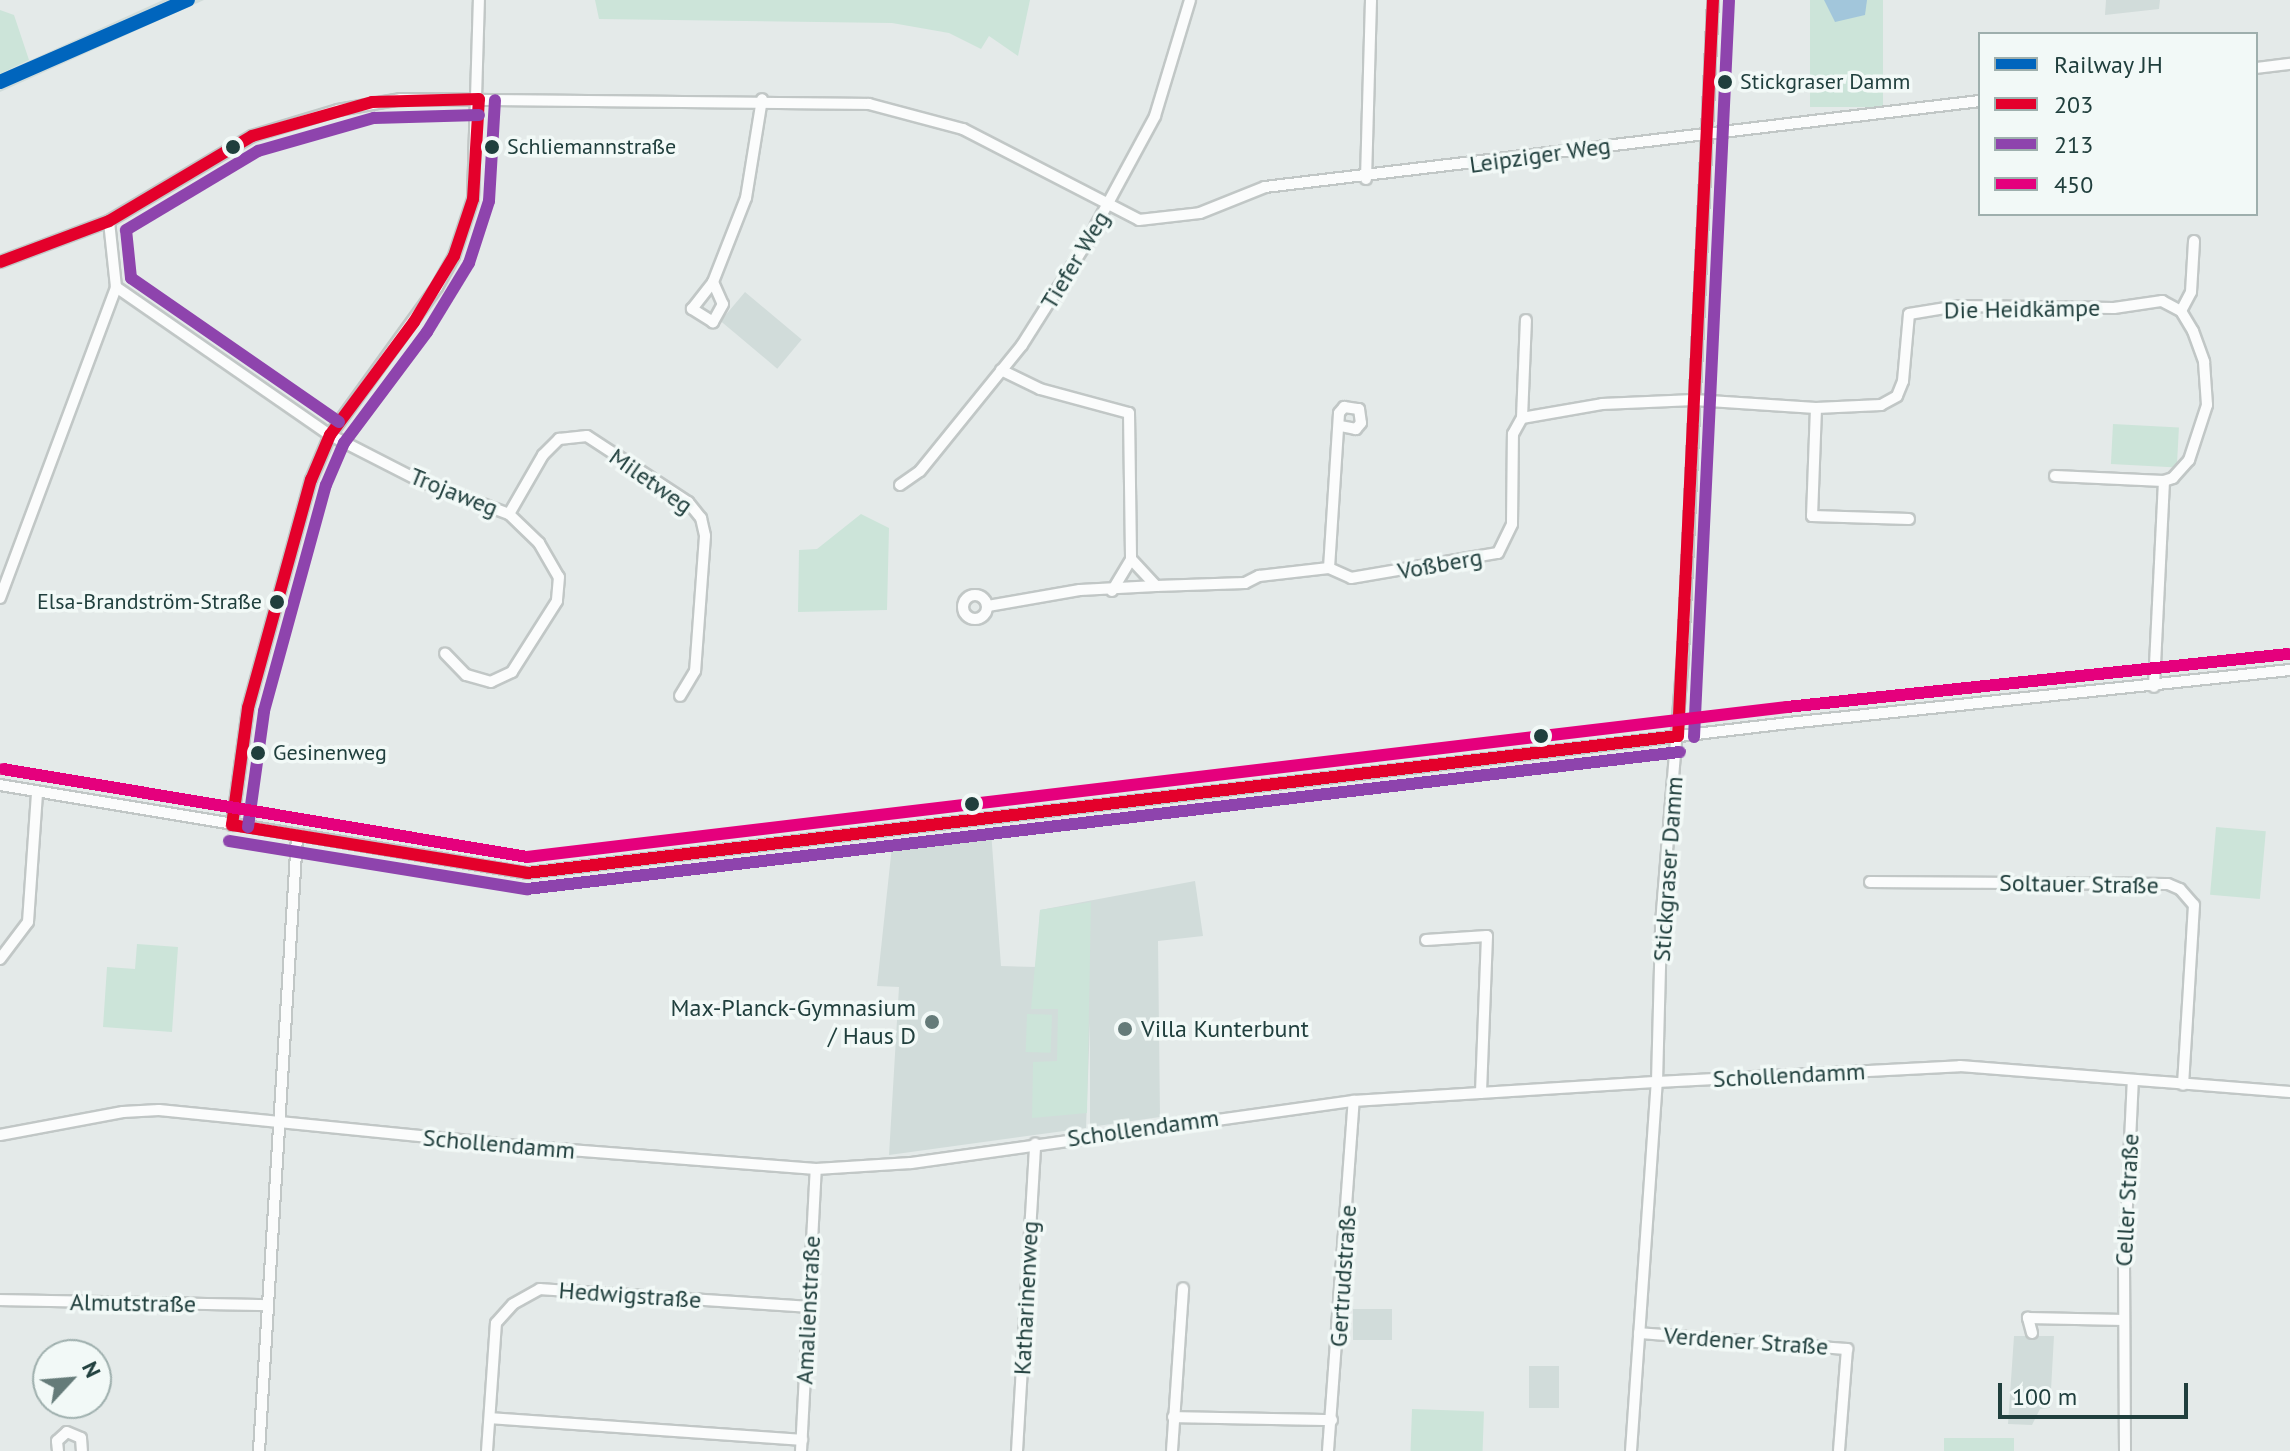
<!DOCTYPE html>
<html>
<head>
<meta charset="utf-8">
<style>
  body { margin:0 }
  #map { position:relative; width:2290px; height:1451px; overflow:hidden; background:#e4eae9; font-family:"PT Sans",sans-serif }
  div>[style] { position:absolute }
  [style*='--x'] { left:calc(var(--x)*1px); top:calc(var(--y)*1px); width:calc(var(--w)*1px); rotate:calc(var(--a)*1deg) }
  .built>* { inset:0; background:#d1dcda; transform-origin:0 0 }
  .green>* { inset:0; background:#cce4d9; transform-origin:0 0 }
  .water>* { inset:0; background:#a2c6db }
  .roads { filter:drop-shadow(2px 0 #c1c7c6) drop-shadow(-2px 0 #c1c7c6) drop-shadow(0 2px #c1c7c6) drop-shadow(0 -2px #c1c7c6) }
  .street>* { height:10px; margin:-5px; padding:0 5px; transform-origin:5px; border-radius:5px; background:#fbfcfc }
  .street>.ring { margin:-5px; padding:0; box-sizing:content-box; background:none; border:10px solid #fbfcfc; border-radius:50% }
  .bus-1>* { height:12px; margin:-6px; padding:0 6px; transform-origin:6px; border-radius:6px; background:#e4002b }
  .bus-2>* { height:12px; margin:-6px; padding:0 6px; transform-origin:6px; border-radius:6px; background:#8e44ad }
  .bus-3>* { height:12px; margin:-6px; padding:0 6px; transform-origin:6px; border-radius:6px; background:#e5007d }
  .rail-1>* { height:14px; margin:-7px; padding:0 7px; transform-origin:7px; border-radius:7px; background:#0065bd }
  .dots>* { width:22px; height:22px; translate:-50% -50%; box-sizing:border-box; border:4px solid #f2f9f7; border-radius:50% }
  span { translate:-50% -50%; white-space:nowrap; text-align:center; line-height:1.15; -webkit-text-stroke:7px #f2f9f7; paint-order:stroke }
  .bus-label { font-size:22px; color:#203f3d }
  .left { translate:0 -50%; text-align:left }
  .right { translate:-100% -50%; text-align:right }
  .street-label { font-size:24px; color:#203f3d }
  .poi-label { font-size:24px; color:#203f3d }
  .legend { position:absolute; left:1978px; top:32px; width:280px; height:184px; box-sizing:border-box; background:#f2f9f7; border:2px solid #9eafad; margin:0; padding:10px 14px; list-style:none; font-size:24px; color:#203f3d }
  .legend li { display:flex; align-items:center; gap:16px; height:40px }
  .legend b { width:40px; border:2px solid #9eafad }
  .north { position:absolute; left:32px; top:1339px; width:80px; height:80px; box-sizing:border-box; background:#f2f9f7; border:2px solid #9eafad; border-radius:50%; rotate:64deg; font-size:22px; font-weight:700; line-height:32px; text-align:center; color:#203f3d }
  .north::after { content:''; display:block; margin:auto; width:28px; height:36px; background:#657b79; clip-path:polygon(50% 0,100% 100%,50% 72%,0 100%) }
  .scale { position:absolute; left:1998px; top:1383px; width:190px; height:36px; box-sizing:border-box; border:4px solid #203f3d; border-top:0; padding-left:10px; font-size:24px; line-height:28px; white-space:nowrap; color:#203f3d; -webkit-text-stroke:6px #f2f9f7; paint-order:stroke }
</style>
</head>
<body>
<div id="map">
  <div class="built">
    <i style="clip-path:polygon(163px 0,204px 0,0 92px,0 74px)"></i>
    <i style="clip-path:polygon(2106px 0,2160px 0,2159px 9px,2105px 15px)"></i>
    <i style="left:745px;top:292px;width:74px;height:38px;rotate:40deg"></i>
    <i style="clip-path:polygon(991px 831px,1001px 966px,1037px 967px,1040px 910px,1195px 881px,1203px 936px,1158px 941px,1160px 1117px,1090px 1127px,1090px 1023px,1086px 1128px,889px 1155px,899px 987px,877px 986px,892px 846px)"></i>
    <i style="left:1353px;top:1309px;width:39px;height:31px"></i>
    <i style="clip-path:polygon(2014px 1336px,2054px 1336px,2050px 1408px,2040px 1409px,2032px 1425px,2008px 1424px)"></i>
    <i style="left:1529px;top:1366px;width:30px;height:42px"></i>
  </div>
  <div class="green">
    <i style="clip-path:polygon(595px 0,1030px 0,1018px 56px,989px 36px,981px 49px,949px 33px,892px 23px,599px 19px)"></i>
    <i style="left:1810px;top:0;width:73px;height:107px"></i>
    <i style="clip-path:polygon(0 10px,14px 15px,29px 60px,0 74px)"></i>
    <i style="left:2113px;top:424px;width:66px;height:40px;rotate:3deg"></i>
    <i style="clip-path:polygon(861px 514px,889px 528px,887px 610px,798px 612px,799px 550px,817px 549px)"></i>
    <i style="left:2216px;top:827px;width:50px;height:68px;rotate:5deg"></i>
    <i style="clip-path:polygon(1091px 902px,1087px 1113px,1032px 1118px,1033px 1062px,1057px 1061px,1058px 1009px,1031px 1009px,1040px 910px)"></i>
    <i style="clip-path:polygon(137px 944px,178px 947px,172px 1032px,103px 1027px,107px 967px,135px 969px)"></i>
    <i style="left:1027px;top:1014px;width:25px;height:38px;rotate:2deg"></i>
    <i style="left:1412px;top:1409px;width:72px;height:42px;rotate:2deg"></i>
    <i style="left:1944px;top:1438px;width:70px;height:13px"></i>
  </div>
  <div class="water">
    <i style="clip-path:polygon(1824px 0,1867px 0,1865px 15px,1835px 22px)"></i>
  </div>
  <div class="roads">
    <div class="street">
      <i style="--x:2256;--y:68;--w:34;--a:-7"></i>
      <i style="--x:1366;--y:179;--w:179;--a:-88.4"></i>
      <i style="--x:0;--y:262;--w:116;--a:-20.6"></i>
      <i style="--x:109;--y:221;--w:166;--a:-30.7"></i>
      <i style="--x:252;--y:136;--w:90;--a:-16.8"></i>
      <i style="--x:338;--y:110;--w:64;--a:-9.9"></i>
      <i style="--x:401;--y:99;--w:468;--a:0.6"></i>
      <i style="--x:869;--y:104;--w:97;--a:14.9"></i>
      <i style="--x:963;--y:129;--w:198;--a:27.3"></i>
      <i style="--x:1139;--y:220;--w:61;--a:-6.5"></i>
      <i style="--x:1200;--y:213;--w:70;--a:-21.8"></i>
      <i style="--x:1265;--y:187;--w:720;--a:-6.86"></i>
      <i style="--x:713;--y:282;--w:24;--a:66"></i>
      <i style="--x:723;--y:304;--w:21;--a:119"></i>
      <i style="--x:713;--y:322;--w:25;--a:-148"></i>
      <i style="--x:692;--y:309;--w:34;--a:-52"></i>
      <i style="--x:713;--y:282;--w:90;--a:-68.6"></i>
      <i style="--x:746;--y:198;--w:100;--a:-80.8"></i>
      <i style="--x:116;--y:287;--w:260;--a:34.7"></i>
      <i style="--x:330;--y:435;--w:99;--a:27.1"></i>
      <i style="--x:418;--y:480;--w:97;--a:20.5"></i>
      <i style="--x:509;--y:514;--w:42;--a:44"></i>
      <i style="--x:539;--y:543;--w:39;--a:60"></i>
      <i style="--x:559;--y:577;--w:24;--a:95"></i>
      <i style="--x:557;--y:601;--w:84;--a:122.4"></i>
      <i style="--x:512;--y:672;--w:23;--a:155"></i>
      <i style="--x:491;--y:682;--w:26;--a:-164"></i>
      <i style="--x:466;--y:675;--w:30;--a:-134"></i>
      <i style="--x:2181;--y:311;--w:21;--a:-62"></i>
      <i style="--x:2191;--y:292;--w:51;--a:-86.6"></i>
      <i style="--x:1001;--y:370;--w:43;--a:26"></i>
      <i style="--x:1040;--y:389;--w:92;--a:15.1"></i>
      <i style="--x:1129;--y:413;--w:146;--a:89.2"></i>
      <i style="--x:1131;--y:559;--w:37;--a:47"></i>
      <i style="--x:1156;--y:586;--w:89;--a:-1.9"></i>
      <i style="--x:1245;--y:583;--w:16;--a:-27"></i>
      <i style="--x:1259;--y:576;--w:70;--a:-6.5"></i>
      <i style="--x:1329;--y:568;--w:24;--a:24"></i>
      <i style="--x:1351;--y:578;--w:149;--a:-9.7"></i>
      <i style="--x:1498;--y:553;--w:32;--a:-64"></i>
      <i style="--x:1512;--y:524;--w:90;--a:-89.4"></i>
      <i style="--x:1513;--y:434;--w:18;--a:-61"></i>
      <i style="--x:1522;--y:418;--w:81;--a:-9.9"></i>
      <i style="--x:1602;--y:404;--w:92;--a:-2.5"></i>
      <i style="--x:1694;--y:400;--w:122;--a:3.8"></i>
      <i style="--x:1816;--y:408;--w:65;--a:-2.6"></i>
      <i style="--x:1881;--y:405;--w:18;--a:-29"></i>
      <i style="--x:1897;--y:396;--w:16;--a:-68"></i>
      <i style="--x:1903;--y:381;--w:67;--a:-84.9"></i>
      <i style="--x:1909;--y:314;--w:50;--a:-9.3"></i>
      <i style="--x:1958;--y:306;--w:156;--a:0.7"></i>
      <i style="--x:2114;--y:308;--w:49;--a:-8.3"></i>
      <i style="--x:2162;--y:301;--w:21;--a:28"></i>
      <i style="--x:2181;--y:311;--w:23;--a:59"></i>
      <i style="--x:2193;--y:331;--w:33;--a:70"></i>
      <i style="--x:2204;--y:362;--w:43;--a:86"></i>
      <i style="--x:2207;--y:405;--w:58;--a:108.1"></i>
      <i style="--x:2189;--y:460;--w:24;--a:132"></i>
      <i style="--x:2173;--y:478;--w:9;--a:162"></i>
      <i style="--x:2164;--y:481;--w:206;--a:92.8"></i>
      <i style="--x:1816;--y:408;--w:108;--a:92.1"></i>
      <i style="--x:1812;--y:516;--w:97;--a:1.8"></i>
      <i style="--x:1522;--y:418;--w:98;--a:-87.7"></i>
      <i style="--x:2055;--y:476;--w:109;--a:2.6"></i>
      <i style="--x:900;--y:485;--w:24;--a:-35"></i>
      <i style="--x:920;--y:471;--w:162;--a:-51"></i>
      <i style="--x:1022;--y:345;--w:122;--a:-57.7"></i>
      <i style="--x:1087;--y:242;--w:143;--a:-61.6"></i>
      <i style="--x:1155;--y:116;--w:121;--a:-73.2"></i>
      <i style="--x:509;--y:514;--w:68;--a:-60"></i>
      <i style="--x:543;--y:455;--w:23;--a:-45"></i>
      <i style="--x:559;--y:439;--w:28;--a:-6"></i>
      <i style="--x:587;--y:436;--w:121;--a:33.2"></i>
      <i style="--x:688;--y:502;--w:21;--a:51"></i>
      <i style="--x:701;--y:518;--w:18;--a:77"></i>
      <i style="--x:705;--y:536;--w:135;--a:94.2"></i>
      <i style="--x:695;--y:671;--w:29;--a:121"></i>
      <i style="--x:1329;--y:568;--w:155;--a:-86.3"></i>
      <i style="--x:1339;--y:413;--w:8;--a:-50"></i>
      <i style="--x:1344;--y:407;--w:15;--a:8"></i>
      <i style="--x:1359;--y:409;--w:14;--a:82"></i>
      <i style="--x:1361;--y:423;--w:8;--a:130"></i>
      <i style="--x:1356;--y:429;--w:15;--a:-169"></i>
      <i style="--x:1112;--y:591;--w:37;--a:-59"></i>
      <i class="ring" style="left:963px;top:595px;width:14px;height:14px"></i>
      <i style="--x:0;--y:598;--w:332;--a:-69.5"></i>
      <i style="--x:116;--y:287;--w:66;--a:-96.1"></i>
      <i style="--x:988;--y:606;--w:93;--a:-9.9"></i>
      <i style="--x:1080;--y:590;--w:76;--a:-3"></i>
      <i style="--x:0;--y:785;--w:534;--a:9.48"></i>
      <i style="--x:527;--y:873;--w:1271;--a:-6.78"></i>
      <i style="--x:1789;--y:723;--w:504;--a:-6.04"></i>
      <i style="--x:232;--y:825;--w:118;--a:-82.2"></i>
      <i style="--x:248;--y:708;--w:237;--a:-74.6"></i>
      <i style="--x:311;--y:480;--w:49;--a:-67.1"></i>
      <i style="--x:330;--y:435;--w:183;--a:-54.1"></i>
      <i style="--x:437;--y:287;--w:35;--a:-61"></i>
      <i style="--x:454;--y:256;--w:60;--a:-71.6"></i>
      <i style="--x:473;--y:199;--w:199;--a:-88.3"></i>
      <i style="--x:1870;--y:882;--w:298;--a:0.4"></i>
      <i style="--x:2168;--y:884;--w:13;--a:23"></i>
      <i style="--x:2180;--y:889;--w:21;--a:49"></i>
      <i style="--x:2194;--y:905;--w:180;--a:93.5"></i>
      <i style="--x:1426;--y:940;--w:61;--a:-3.8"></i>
      <i style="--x:1487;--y:936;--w:157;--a:92.2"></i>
      <i style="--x:0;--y:959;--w:46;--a:-52.9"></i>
      <i style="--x:28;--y:922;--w:130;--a:-86"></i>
      <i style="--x:0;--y:1135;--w:125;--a:-10.6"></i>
      <i style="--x:123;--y:1112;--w:36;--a:-3"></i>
      <i style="--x:159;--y:1110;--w:361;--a:5.7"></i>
      <i style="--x:518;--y:1146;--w:299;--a:4.4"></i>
      <i style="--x:816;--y:1169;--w:95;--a:-3.6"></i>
      <i style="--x:911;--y:1163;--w:447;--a:-8"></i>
      <i style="--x:1354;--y:1101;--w:304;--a:-3.6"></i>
      <i style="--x:1657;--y:1082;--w:303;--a:-3"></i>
      <i style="--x:1960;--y:1066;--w:331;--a:4.5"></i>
      <i style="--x:0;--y:1300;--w:267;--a:1.1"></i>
      <i style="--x:1639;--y:1333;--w:209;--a:4.4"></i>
      <i style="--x:1847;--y:1349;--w:102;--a:94.5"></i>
      <i style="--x:2032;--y:1333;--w:16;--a:-105"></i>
      <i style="--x:2028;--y:1318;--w:96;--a:1.2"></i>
      <i style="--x:1173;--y:1417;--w:159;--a:1.1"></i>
      <i style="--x:490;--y:1418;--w:313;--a:4"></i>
      <i style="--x:58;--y:1451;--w:10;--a:-96"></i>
      <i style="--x:57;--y:1441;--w:13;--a:-42"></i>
      <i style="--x:67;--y:1432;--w:15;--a:23"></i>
      <i style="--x:81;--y:1438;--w:13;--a:86"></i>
      <i style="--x:259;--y:1451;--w:616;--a:-86.46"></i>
      <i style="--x:487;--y:1451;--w:128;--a:-86"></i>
      <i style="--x:496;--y:1323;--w:25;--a:-48"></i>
      <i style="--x:513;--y:1304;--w:31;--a:-29"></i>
      <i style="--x:540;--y:1289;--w:270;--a:3.8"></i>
      <i style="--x:801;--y:1451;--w:282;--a:-87"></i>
      <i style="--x:1017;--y:1451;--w:308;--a:-86.6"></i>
      <i style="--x:1172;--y:1451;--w:163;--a:-86.1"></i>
      <i style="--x:1328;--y:1451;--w:351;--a:-85.8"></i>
      <i style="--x:1631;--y:1451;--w:370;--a:-86"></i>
      <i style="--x:1657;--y:1082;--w:158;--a:-88.5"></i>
      <i style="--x:1661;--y:924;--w:271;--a:-85.3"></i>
      <i style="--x:1683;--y:654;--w:655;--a:-87.37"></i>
      <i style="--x:2125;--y:1451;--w:183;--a:-90.3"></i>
      <i style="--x:2124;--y:1268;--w:188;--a:-87.3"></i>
    </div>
  </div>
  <div class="bus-1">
    <i style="--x:0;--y:262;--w:116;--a:-20.6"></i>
    <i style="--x:109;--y:221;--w:166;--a:-30.7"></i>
    <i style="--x:252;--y:136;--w:125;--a:-15.8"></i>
    <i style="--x:372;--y:102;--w:107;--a:-1.6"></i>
    <i style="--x:1678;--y:736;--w:737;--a:-87.28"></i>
    <i style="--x:232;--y:825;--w:299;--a:9.2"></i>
    <i style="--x:527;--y:873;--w:1159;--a:-6.79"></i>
    <i style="--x:232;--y:825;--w:118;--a:-82.2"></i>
    <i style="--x:248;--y:708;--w:237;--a:-74.6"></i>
    <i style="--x:311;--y:480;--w:49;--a:-67.1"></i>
    <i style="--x:330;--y:435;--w:141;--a:-53.4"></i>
    <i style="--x:414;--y:322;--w:77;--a:-58.8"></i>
    <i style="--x:454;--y:256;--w:60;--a:-71.6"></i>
    <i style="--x:473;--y:199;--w:100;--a:-86.6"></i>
  </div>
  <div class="bus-2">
    <i style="--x:339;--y:422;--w:253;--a:-145.3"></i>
    <i style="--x:131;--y:278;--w:48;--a:-95.9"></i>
    <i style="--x:126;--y:230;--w:154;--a:-30.9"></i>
    <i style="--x:258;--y:151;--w:121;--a:-15.9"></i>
    <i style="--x:374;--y:118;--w:105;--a:-1.6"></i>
    <i style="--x:1694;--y:737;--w:737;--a:-87.28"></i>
    <i style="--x:248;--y:827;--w:117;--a:-82.1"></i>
    <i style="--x:264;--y:711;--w:234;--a:-74.7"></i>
    <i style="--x:326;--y:485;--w:46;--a:-66.8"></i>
    <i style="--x:344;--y:443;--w:139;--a:-53.2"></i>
    <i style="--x:427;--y:332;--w:81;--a:-58.7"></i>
    <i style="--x:469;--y:263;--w:65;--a:-72.1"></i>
    <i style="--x:489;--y:201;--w:101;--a:-86.6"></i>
    <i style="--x:229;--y:841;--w:302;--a:9.2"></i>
    <i style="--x:527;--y:889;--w:1161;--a:-6.78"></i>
  </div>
  <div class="bus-3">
    <i style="--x:3;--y:769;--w:531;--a:9.53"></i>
    <i style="--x:527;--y:857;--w:1269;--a:-6.79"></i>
    <i style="--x:1787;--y:707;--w:504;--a:-6.04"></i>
  </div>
  <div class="rail-1">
    <i style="--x:0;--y:82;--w:205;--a:-23.6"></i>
  </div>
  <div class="dots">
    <i style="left:1725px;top:82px;background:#203f3d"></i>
    <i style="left:233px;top:147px;background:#203f3d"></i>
    <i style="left:492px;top:147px;background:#203f3d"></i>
    <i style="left:277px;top:602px;background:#203f3d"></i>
    <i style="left:1541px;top:736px;background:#203f3d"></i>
    <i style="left:258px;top:753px;background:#203f3d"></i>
    <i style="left:972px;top:804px;background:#203f3d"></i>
    <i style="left:932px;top:1022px;background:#657b79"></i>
    <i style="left:1125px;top:1029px;background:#657b79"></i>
  </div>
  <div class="bus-label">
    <span class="left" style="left:1740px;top:82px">Stickgraser Damm</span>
    <span class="left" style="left:507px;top:147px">Schliemannstraße</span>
    <span class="right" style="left:262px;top:602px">Elsa-Brandström-Straße</span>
    <span class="left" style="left:273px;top:753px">Gesinenweg</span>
  </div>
  <div class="street-label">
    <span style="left:1540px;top:155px;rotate:-8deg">Leipziger Weg</span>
    <span style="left:1075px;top:260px;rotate:-59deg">Tiefer Weg</span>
    <span style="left:2022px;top:309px;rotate:-1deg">Die Heidkämpe</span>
    <span style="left:651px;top:481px;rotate:35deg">Miletweg</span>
    <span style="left:454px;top:492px;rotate:22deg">Trojaweg</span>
    <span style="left:1440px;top:564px;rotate:-10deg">Voßberg</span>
    <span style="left:1668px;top:869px;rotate:-86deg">Stickgraser Damm</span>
    <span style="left:2079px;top:884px;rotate:1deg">Soltauer Straße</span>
    <span style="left:1789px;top:1075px;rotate:-3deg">Schollendamm</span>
    <span style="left:1143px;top:1128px;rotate:-8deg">Schollendamm</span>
    <span style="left:499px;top:1144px;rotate:5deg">Schollendamm</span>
    <span style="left:2127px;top:1200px;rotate:-87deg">Celler Straße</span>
    <span style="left:1343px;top:1276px;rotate:-86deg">Gertrudstraße</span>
    <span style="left:630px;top:1295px;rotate:4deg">Hedwigstraße</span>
    <span style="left:1026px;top:1298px;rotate:-87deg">Katharinenweg</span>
    <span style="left:133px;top:1303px;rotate:1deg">Almutstraße</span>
    <span style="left:808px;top:1310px;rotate:-87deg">Amalienstraße</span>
    <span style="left:1746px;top:1341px;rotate:4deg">Verdener Straße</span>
  </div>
  <div class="poi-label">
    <span class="right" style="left:916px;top:1022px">Max-Planck-Gymnasium<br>/ Haus D</span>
    <span class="left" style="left:1141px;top:1029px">Villa Kunterbunt</span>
  </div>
  <ul class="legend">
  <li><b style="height:10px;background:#0065bd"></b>Railway JH</li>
  <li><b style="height:10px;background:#e4002b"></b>203</li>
  <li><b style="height:10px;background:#8e44ad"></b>213</li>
  <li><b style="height:10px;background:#e5007d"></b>450</li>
  </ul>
  <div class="north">N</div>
  <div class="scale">100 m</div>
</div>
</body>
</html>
